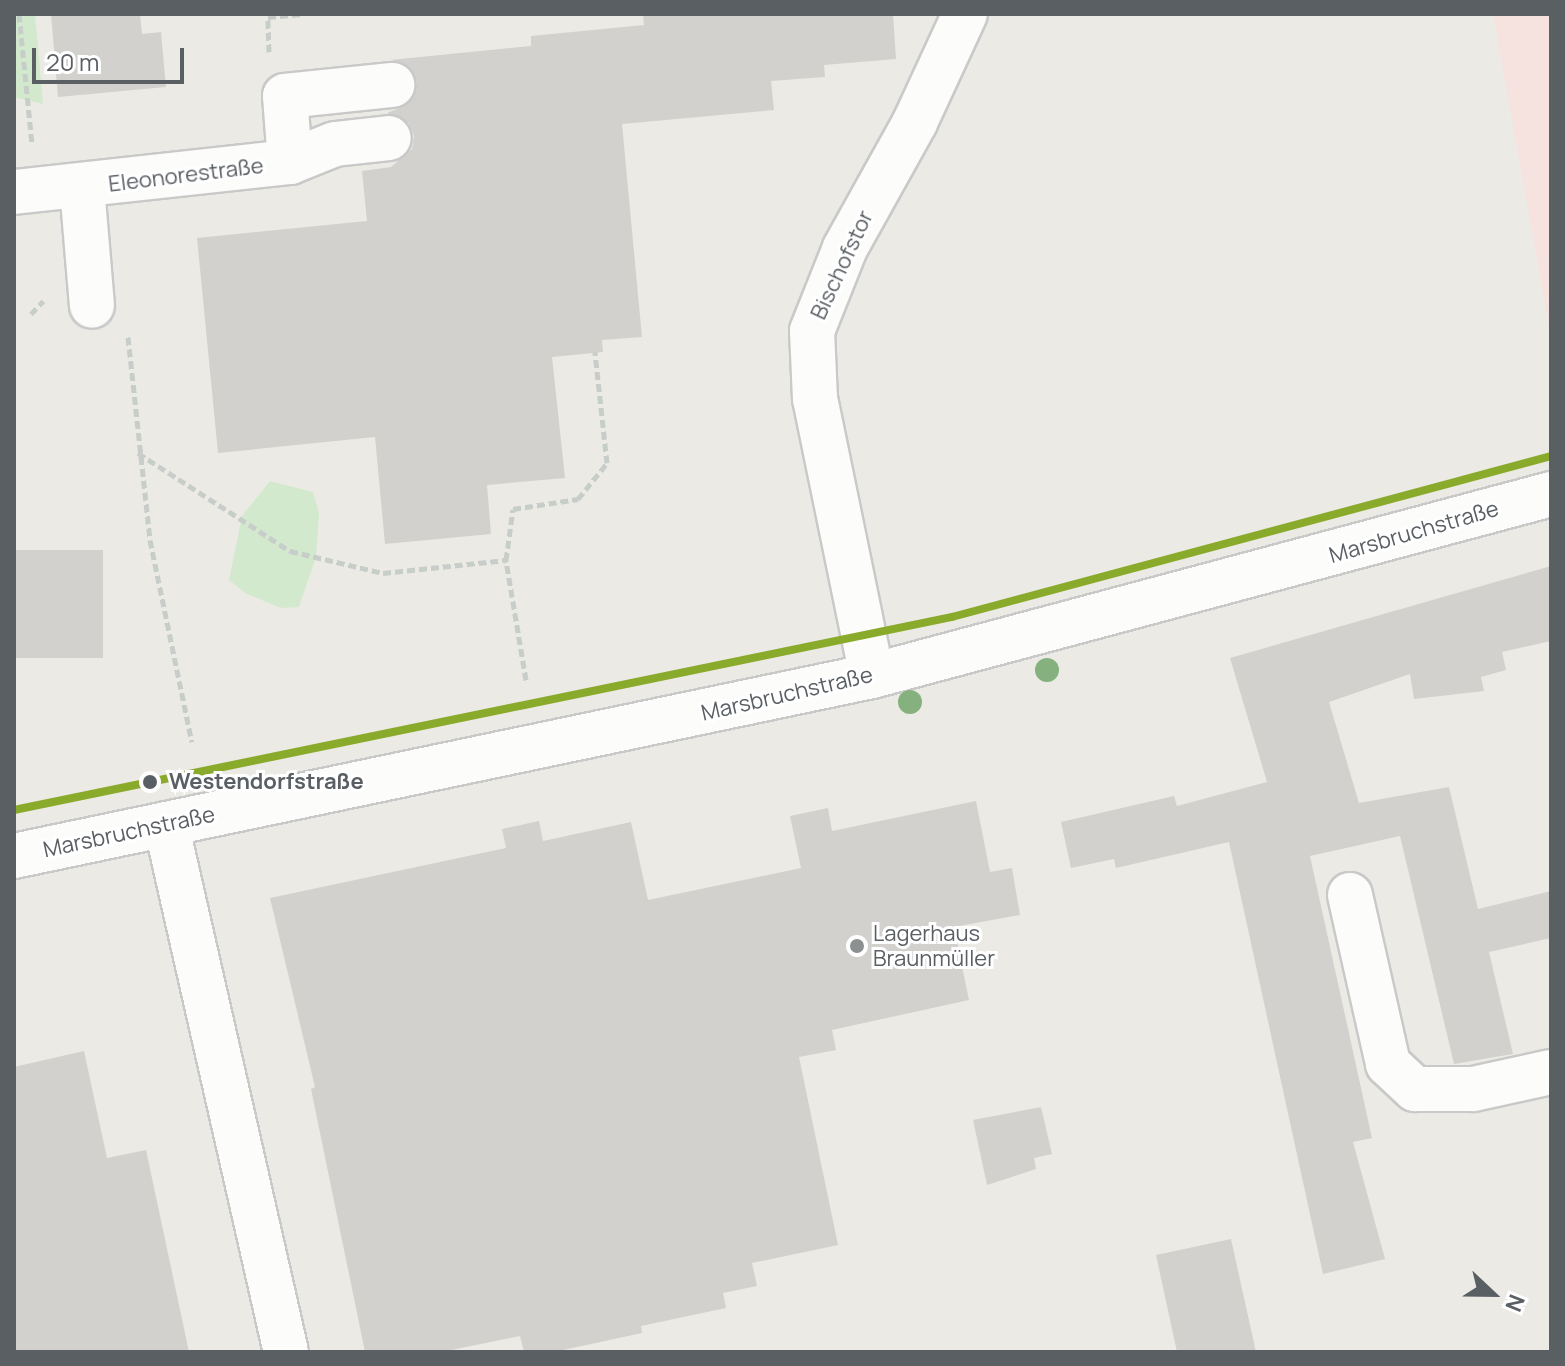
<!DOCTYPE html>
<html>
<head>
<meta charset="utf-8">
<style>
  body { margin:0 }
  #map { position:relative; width:1565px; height:1366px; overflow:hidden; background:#eceae4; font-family:Manrope,sans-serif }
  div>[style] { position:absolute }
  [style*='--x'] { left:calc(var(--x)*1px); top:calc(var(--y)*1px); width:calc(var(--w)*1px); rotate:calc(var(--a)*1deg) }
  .medical>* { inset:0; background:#f6e2df }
  .green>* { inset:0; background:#d3e9cd }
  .building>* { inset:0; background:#d3d1ce; transform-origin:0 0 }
  .path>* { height:5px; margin-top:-2.5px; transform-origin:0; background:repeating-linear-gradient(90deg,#c7cdc9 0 8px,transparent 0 12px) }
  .roads { filter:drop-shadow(2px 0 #c9c9c9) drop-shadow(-2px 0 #c9c9c9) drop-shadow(0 2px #c9c9c9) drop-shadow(0 -2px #c9c9c9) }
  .minor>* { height:44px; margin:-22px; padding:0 22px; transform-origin:22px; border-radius:22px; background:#fcfcfb }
  .tram-1>* { height:8px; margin:-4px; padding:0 4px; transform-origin:4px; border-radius:4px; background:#89aa2a }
  .trees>* { width:24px; height:24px; margin:-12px; border-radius:50%; background:#84b17e }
  .dots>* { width:22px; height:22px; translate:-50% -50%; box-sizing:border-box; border:4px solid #fff; border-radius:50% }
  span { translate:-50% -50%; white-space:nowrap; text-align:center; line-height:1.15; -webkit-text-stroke:6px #fff; paint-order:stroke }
  .street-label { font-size:22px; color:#5a5f64 }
  .stop-label { font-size:22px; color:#5a5f64; font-weight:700 }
  .left { translate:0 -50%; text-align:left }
  .poi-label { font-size:22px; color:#5a5f64 }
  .frame { position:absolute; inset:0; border:16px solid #5a5f64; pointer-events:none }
  .north { position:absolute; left:1453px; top:1254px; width:80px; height:80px; -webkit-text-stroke:6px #fff; paint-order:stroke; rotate:112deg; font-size:22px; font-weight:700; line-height:32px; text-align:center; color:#5a5f64 }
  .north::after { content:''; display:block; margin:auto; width:28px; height:36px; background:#5a5f64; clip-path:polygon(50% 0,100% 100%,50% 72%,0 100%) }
  .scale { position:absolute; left:32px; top:48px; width:152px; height:36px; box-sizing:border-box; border:4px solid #5a5f64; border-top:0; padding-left:10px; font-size:24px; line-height:28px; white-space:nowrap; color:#5a5f64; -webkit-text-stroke:6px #fff; paint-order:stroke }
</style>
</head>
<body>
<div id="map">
  <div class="medical">
    <i style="clip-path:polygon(1493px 14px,1551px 14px,1551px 337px)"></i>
  </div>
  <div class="green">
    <i style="clip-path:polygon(14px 14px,35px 14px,43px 104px,14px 97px)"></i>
    <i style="clip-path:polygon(270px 481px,313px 492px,319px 513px,316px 557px,299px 607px,281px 608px,245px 593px,229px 580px,242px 516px)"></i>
  </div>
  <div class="building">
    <i style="clip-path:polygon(51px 14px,140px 14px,142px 34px,161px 32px,166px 87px,58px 97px)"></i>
    <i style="clip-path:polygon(643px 14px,893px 14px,896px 59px,824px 65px,825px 77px,771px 81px,774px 110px,622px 124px,642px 337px,602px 340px,603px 352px,552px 357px,565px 478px,487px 485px,491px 534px,385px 544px,375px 437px,218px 453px,197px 238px,367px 221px,362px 171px,391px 167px,412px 149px,414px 136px,409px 123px,387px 113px,407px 105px,417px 82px,403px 63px,390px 60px,531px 46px,531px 36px,644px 25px)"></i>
    <i style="left:103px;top:550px;width:108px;height:89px;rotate:90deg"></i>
    <i style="clip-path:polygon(1551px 566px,1551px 641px,1502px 652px,1506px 670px,1481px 677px,1484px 691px,1414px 699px,1410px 674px,1329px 702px,1359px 803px,1449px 787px,1478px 909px,1551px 891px,1551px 938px,1489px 952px,1513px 1054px,1454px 1064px,1400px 836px,1310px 856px,1372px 1138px,1353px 1142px,1385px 1259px,1323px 1274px,1229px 842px,1116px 868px,1114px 859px,1071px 868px,1061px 822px,1174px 796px,1177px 806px,1267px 782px,1230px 658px)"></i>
    <i style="clip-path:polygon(976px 801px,990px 872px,1012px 868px,1020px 915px,954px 927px,969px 1000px,832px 1030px,836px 1050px,799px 1057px,838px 1245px,752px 1263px,757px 1286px,723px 1293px,726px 1308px,641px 1326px,642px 1333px,554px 1352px,524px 1352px,520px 1336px,442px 1352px,365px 1352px,311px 1089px,315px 1087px,270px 898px,506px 848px,502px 829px,539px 821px,543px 841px,631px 822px,648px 900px,801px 868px,790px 816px,828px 808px,832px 831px)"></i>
    <i style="clip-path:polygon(84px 1051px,107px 1158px,146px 1150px,189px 1352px,14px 1352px,14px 1067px)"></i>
    <i style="clip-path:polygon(1041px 1107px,1052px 1154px,1034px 1158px,1036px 1169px,987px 1185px,973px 1120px)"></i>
    <i style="clip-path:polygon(1231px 1239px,1256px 1352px,1177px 1352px,1156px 1255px)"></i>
  </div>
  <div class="path">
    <i style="--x:19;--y:14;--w:131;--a:84.3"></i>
    <i style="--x:269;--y:52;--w:35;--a:-92"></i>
    <i style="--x:268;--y:17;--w:32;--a:-5"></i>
    <i style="--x:31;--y:314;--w:18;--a:-47"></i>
    <i style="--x:128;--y:337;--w:204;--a:83.8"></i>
    <i style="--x:150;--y:540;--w:206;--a:78.3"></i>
    <i style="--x:138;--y:453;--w:181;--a:32.8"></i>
    <i style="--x:290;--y:551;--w:96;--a:13.3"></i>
    <i style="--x:383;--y:573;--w:124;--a:-6"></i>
    <i style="--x:526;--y:680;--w:122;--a:-99.5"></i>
    <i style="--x:506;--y:560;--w:51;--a:-82.2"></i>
    <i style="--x:513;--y:509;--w:66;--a:-8.7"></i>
    <i style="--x:578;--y:499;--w:46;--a:-51.1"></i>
    <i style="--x:607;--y:463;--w:112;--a:-96.2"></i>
  </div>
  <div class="roads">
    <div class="minor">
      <i style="--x:290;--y:162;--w:66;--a:-94.3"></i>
      <i style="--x:285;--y:96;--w:108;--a:-5.9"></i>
      <i style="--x:82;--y:187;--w:119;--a:85.2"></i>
      <i style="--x:14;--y:192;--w:278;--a:-6.2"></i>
      <i style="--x:290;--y:162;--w:48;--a:-21.8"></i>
      <i style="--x:335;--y:144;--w:54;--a:-6.3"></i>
      <i style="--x:872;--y:676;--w:283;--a:-101.6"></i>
      <i style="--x:815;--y:399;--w:68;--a:-92.5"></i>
      <i style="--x:812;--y:331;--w:89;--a:-68.3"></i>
      <i style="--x:845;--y:248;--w:144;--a:-60.9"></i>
      <i style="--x:915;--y:122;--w:119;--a:-65.2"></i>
      <i style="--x:166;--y:824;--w:541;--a:77.2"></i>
      <i style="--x:14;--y:856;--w:877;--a:-11.85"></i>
      <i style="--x:872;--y:676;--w:703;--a:-15"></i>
      <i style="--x:1350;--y:895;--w:173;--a:77.3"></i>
      <i style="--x:1388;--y:1064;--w:37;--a:43"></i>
      <i style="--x:1415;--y:1089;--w:58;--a:0"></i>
      <i style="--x:1473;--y:1089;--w:80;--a:-12.3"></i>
    </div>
  </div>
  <div class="tram-1">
    <i style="--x:14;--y:810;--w:958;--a:-11.63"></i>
    <i style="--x:952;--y:617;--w:620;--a:-15.04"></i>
  </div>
  <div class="trees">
    <i style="left:1047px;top:670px"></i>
    <i style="left:910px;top:702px"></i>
  </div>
  <div class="dots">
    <i style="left:150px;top:782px;background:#5a5f64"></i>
    <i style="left:857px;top:946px;background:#8d9091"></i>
  </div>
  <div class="street-label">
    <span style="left:186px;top:175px;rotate:-7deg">Eleonorestraße</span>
    <span style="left:842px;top:265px;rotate:-65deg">Bischofstor</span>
    <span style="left:1414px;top:532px;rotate:-16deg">Marsbruchstraße</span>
    <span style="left:787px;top:694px;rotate:-13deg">Marsbruchstraße</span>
    <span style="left:129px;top:832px;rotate:-12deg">Marsbruchstraße</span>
  </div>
  <div class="stop-label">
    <span class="left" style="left:169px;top:782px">Westendorfstraße</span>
  </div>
  <div class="poi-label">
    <span class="left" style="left:873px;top:946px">Lagerhaus<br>Braunmüller</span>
  </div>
  <div class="frame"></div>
  <div class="north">N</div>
  <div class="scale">20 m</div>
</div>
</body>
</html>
